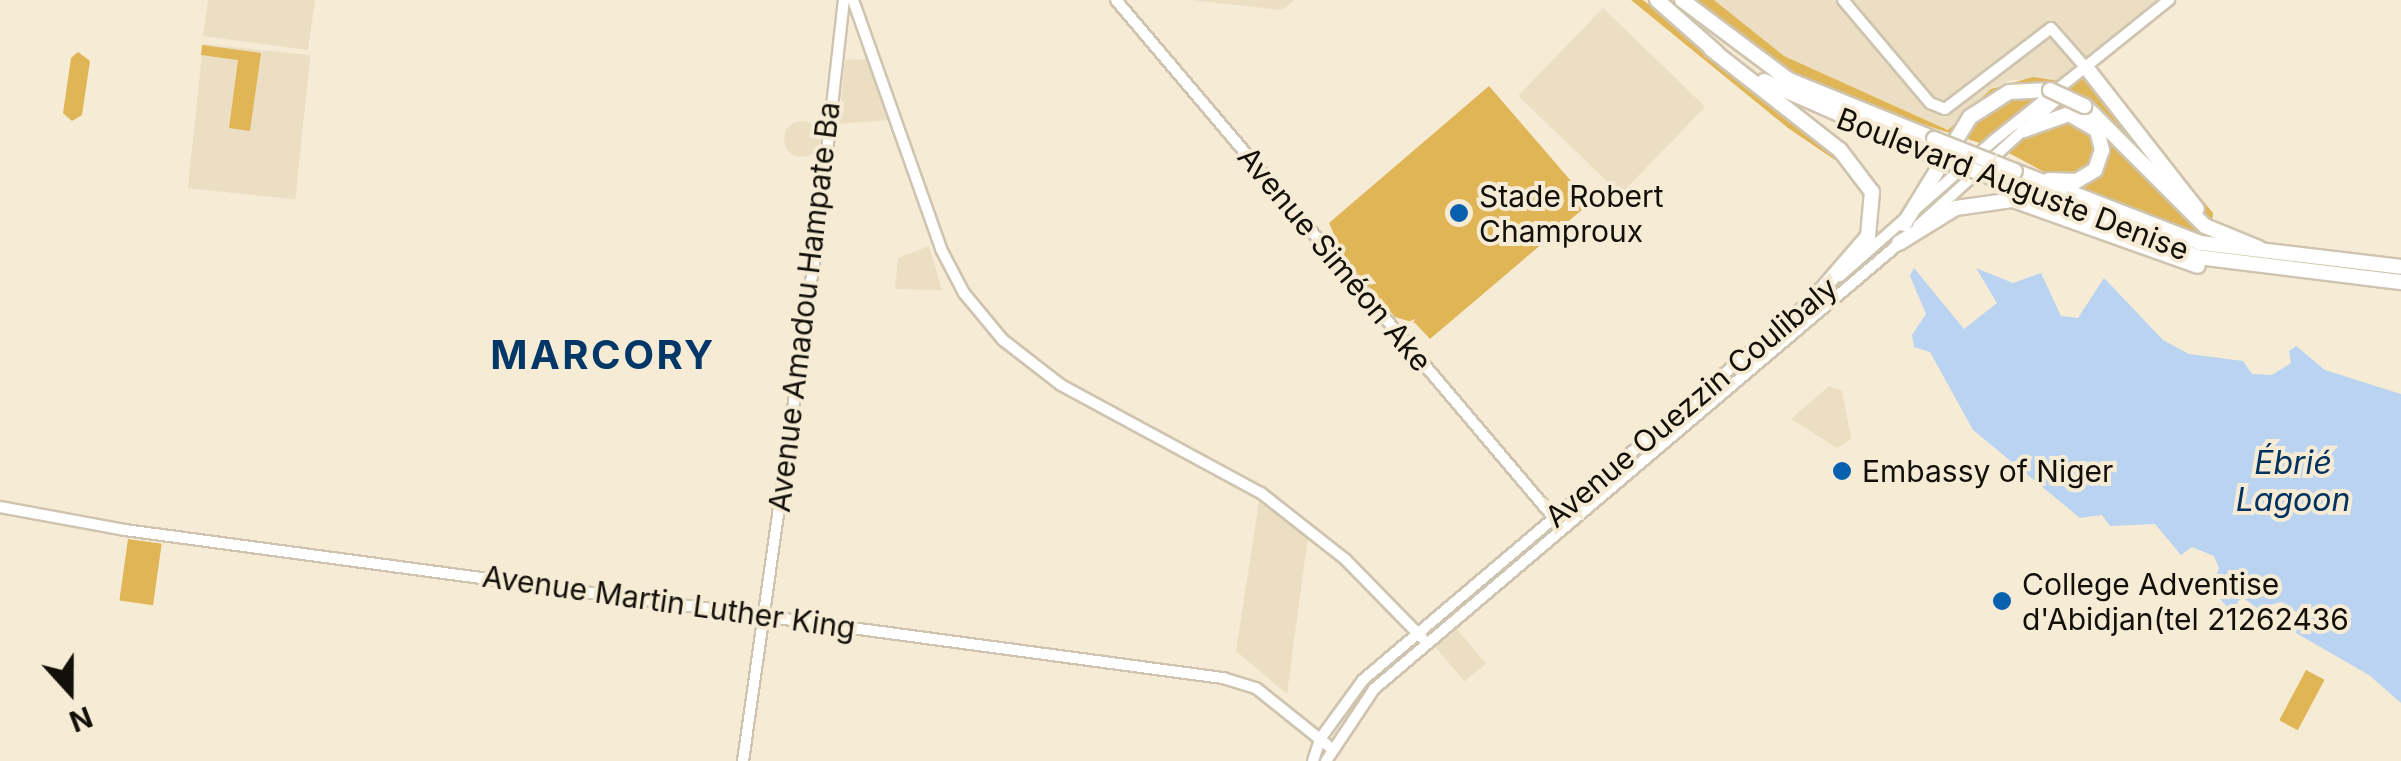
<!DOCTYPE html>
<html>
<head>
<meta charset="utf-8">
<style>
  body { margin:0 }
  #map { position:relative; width:2401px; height:761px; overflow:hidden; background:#f6ecd6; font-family:Inter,sans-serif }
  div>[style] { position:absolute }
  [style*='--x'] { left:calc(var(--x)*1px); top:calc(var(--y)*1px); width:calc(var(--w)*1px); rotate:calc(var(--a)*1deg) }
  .built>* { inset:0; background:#ecdec2; transform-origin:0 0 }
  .round { border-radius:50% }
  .green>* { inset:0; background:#dfb556; transform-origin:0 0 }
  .water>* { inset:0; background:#b9d3f1 }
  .roads { filter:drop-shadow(2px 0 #cec4af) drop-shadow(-2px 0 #cec4af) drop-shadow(0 2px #cec4af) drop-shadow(0 -2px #cec4af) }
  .tertiary>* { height:10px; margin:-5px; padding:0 5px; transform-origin:5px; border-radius:5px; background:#fff }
  .trunk>* { height:14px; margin:-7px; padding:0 7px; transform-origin:7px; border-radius:7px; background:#fff }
  .bridges { filter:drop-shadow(2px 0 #cec4af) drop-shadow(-2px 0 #cec4af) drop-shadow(0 2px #cec4af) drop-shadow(0 -2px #cec4af) }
  .trunk-bridge>* { height:14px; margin:-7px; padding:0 7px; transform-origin:7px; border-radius:7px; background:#fff }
  .dots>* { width:28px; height:28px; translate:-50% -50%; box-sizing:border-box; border:5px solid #f6ecd6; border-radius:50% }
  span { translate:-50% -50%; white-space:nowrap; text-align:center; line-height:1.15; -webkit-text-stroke:8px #f6ecd6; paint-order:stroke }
  .street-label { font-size:30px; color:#131009 }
  .poi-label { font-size:30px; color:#131009 }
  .left { translate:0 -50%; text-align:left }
  .water-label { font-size:32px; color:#013260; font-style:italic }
  .district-label { font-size:40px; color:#023768; font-weight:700; letter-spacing:2.5px }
  .north { position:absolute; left:20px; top:641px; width:100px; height:100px; -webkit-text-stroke:8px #f6ecd6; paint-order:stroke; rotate:159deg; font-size:28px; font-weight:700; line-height:40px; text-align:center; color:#131009 }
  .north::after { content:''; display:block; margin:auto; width:35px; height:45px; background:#131009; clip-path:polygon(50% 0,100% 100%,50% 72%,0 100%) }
</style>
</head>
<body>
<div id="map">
  <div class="built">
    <i style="clip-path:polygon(208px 0,315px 0,308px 50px,203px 36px)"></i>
    <i style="clip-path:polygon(1192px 0,1294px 0,1282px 10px)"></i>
    <i style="clip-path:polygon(1714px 0,2157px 0,2059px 81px,2011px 80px,1991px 89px,1949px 130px,1784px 56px)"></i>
    <i style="left:1603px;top:8px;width:142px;height:122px;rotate:44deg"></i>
    <i style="left:203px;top:44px;width:108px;height:145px;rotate:6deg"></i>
    <i style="clip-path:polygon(866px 59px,888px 120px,839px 124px,845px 60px)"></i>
    <i class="round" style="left:784px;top:121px;width:36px;height:36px"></i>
    <i style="clip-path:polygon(929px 246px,942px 290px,895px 289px,898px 258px)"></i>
    <i style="clip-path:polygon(1829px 386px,1842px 391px,1851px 439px,1837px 448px,1791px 419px)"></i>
    <i style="clip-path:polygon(1259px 501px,1308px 537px,1287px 694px,1236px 651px)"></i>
    <i style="left:1457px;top:629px;width:45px;height:28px;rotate:50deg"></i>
  </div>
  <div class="green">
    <i style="clip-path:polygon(1631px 0,1643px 0,1840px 154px,1835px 160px,1788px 128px)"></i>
    <i style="clip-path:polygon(1690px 0,1714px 0,1784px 56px,1948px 130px,1991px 89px,2033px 77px,2059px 81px,2086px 60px,2213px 213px,2211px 239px,2083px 193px,2007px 152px,1825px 92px,1790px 76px)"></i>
    <i style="clip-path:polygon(202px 45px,261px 53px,250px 131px,229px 128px,238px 60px,201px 55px)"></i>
    <i style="clip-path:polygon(78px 52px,90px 61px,82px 115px,72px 121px,63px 113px,71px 58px)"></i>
    <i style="clip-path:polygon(1489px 86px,1590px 203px,1430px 339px,1415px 323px,1395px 317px,1345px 259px,1329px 223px)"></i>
    <i style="left:128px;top:539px;width:34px;height:62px;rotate:8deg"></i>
    <i style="left:2306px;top:670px;width:21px;height:57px;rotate:28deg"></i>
  </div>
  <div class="water">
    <i style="clip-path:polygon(1914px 268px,1964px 329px,1997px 303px,1976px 268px,2013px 283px,2041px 273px,2061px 316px,2078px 318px,2104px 278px,2163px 340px,2189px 354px,2243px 361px,2252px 374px,2272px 375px,2291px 363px,2289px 351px,2296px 346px,2325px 370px,2401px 394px,2401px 703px,2369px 675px,2296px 633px,2300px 615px,2282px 602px,2257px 608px,2242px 597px,2231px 611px,2211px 589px,2219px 568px,2214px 556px,2192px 547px,2181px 555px,2155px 524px,2110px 526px,2102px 515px,2080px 518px,1973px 430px,1930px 352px,1914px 347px,1912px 335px,1926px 314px,1910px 276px)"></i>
  </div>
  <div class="roads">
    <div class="tertiary">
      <i style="--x:853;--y:0;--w:264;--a:70.5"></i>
      <i style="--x:941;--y:249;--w:50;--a:62.4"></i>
      <i style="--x:964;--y:293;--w:61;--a:50.3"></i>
      <i style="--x:1003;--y:340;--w:73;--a:37.8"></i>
      <i style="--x:1061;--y:385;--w:227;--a:28.4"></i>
      <i style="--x:1261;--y:493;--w:108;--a:38.2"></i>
      <i style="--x:1346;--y:560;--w:109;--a:45.7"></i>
      <i style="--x:1116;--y:0;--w:678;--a:49.78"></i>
      <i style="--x:1843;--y:0;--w:135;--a:49.8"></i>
      <i style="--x:1930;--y:103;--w:16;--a:22"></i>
      <i style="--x:1945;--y:109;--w:133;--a:-37.4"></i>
      <i style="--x:2051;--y:28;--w:53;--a:48.8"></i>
      <i style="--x:1918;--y:226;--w:197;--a:-42.3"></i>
      <i style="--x:1840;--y:276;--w:204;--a:-41.4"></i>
      <i style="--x:1993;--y:141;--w:226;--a:-38.7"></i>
      <i style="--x:0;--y:507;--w:127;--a:10.4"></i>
      <i style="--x:125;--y:530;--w:1108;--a:7.68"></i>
      <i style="--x:1223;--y:678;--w:34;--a:17"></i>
      <i style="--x:1256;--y:688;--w:96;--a:38.7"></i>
      <i style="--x:743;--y:761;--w:526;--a:-81.92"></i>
      <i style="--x:817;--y:240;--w:242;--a:-83.6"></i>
      <i style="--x:1313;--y:761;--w:23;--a:-72"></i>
      <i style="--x:1320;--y:739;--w:73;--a:-53.9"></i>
      <i style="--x:1363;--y:680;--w:603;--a:-40.29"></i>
      <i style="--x:1326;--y:761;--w:87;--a:-56.3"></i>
      <i style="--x:1374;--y:689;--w:692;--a:-40.31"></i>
    </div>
    <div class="trunk">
      <i style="--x:1657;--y:0;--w:79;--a:41.4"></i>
      <i style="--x:1682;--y:0;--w:134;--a:36.8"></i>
      <i style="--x:1789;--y:80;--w:157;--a:22.1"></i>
      <i style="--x:1711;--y:49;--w:164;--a:38.1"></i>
      <i style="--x:1840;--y:150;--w:53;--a:52.7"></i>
      <i style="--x:1872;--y:192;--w:44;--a:95.2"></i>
      <i style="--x:1868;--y:236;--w:75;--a:130.7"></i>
      <i style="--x:2089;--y:71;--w:175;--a:52"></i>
      <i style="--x:1764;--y:81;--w:179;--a:23.7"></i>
      <i style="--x:2085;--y:106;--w:170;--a:45"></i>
      <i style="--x:2205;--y:226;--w:58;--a:22.2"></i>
      <i style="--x:2024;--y:130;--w:48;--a:-19.6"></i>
      <i style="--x:2069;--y:114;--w:32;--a:30"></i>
      <i style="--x:2097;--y:130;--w:21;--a:76"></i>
      <i style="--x:2102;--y:150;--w:21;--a:109"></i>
      <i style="--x:2095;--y:170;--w:21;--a:149"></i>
      <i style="--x:2077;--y:181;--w:28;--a:-178"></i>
      <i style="--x:2015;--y:171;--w:199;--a:21.2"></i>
      <i style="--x:2201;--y:243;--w:201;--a:6.8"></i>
      <i style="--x:2009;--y:184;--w:202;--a:21.2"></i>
      <i style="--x:2197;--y:257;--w:206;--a:7"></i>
      <i style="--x:1904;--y:224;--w:126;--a:-58.3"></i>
      <i style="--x:1970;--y:117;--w:46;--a:-32.7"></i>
      <i style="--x:2009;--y:92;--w:41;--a:-2.8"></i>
      <i style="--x:1899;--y:243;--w:67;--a:-31.6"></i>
      <i style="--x:1956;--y:208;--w:58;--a:-8"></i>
      <i style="--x:2013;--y:200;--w:196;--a:19.6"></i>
    </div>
  </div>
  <div class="bridges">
    <div class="trunk-bridge">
      <i style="--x:2050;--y:90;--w:38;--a:25"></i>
      <i style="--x:1934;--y:139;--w:87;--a:21.6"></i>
      <i style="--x:1928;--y:153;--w:87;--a:20.9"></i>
    </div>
  </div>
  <div class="dots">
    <i style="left:1459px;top:213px;background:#0860ae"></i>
    <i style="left:1842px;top:471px;background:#0860ae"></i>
    <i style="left:2002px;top:601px;background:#0860ae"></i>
  </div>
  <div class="street-label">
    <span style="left:2013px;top:184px;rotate:21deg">Boulevard Auguste Denise</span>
    <span style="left:1335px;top:259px;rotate:50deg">Avenue Siméon Ake</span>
    <span style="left:804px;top:307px;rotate:-83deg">Avenue Amadou Hampate Ba</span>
    <span style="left:1691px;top:402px;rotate:-40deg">Avenue Ouezzin Coulibaly</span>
    <span style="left:669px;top:602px;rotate:8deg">Avenue Martin Luther King</span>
  </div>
  <div class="poi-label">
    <span class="left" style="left:1479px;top:213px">Stade Robert<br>Champroux</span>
    <span class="left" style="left:1862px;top:471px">Embassy of Niger</span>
    <span class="left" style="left:2022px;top:601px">College Adventise<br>d'Abidjan(tel 21262436</span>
  </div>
  <div class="water-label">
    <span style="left:2293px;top:482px">Ébrié<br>Lagoon</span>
  </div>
  <div class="district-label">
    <span style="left:603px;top:355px">MARCORY</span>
  </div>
  <div class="north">N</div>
</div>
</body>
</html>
